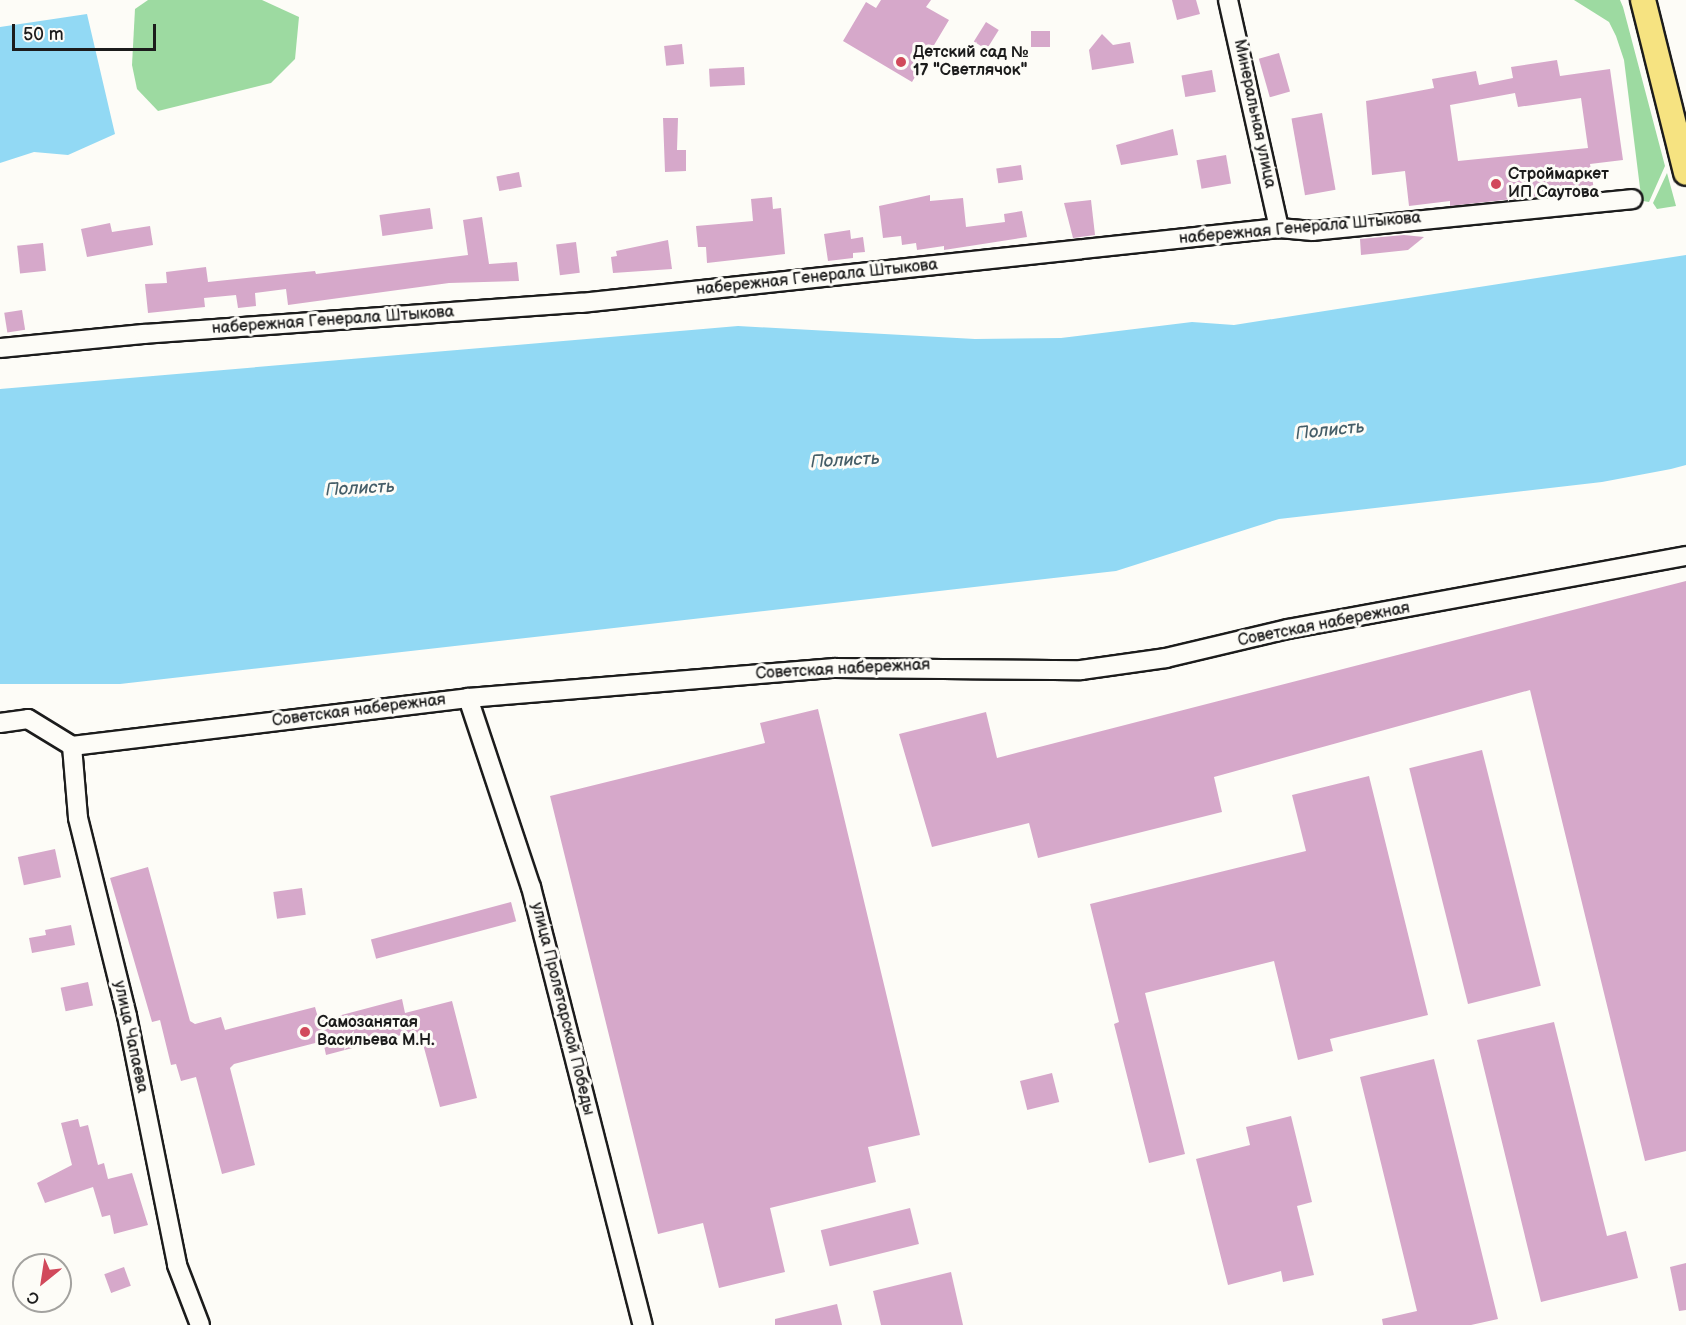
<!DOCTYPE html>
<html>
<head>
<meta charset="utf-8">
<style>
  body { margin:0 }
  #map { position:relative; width:1686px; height:1325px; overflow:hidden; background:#fdfcf7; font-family:"Balsamiq Sans",sans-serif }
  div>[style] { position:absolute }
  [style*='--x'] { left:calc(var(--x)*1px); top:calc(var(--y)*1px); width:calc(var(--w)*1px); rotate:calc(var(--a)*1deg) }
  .green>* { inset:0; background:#9ddaa1 }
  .water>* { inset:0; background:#92d9f4 }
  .building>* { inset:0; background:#d6a8ca; transform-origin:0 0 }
  .roads { filter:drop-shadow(2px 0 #1c1c1c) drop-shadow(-2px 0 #1c1c1c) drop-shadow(0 2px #1c1c1c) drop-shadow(0 -2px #1c1c1c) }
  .minor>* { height:18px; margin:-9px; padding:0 9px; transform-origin:9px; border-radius:9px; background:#fdfcf7 }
  .major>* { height:24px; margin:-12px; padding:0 12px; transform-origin:12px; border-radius:12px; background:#f6e381 }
  .dots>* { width:16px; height:16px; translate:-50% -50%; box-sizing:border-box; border:3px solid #fdfcf7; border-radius:50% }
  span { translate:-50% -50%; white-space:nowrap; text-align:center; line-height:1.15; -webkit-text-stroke:6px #fdfcf7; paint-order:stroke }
  .poi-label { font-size:16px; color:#1c1c1c; font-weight:700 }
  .left { translate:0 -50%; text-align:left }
  .street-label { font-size:16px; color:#1c1c1c }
  .water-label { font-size:18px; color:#455e68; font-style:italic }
  .north { position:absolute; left:12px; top:1253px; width:60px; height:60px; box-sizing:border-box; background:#fdfcf7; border:2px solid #a3a29f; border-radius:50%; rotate:210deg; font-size:16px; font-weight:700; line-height:24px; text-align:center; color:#1c1c1c }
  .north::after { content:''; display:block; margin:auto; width:21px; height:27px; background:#d1495b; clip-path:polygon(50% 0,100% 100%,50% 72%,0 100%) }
  .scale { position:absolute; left:12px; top:24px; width:144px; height:27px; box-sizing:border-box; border:3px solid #1c1c1c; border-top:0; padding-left:8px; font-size:18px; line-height:21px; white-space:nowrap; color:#1c1c1c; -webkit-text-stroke:4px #fdfcf7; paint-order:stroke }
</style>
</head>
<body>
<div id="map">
  <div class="green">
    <i style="clip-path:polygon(148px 0,262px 0,299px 17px,295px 59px,271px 83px,158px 111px,137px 89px,132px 65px,135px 9px)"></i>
    <i style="clip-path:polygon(1574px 0,1620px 0,1623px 7px,1665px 166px,1649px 202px,1643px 201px,1640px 188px,1624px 60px,1616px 36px,1609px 22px)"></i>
    <i style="clip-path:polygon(1667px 173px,1676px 206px,1657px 209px,1653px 203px)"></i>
  </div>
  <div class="water">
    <i style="clip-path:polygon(87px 14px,115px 134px,68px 155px,34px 152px,0 163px,0 27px)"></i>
    <i style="clip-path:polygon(1686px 255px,1686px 465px,1671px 469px,1602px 482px,1279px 519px,1116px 571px,120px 684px,0 684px,0 389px,738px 326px,975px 339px,1061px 338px,1192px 322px,1234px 325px)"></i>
  </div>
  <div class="building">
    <i style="clip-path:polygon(881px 0,931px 0,926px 7px,949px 20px,912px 82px,843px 41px,866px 2px,876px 8px)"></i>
    <i style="clip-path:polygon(1172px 0,1196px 0,1200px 14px,1177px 20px)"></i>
    <i style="left:986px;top:22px;width:15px;height:23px;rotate:32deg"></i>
    <i style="left:1031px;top:31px;width:19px;height:16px"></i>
    <i style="clip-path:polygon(1102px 34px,1113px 45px,1130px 42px,1134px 63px,1092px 70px,1089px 50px)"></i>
    <i style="left:682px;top:44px;width:20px;height:18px;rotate:84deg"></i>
    <i style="left:1279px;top:53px;width:40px;height:21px;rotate:74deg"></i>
    <i style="clip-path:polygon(evenodd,1557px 60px,1560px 76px,1610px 69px,1623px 160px,1590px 164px,1594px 190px,1450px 206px,1450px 201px,1409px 206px,1405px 171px,1372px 175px,1366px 101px,1434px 88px,1432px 79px,1476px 71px,1479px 85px,1513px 78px,1511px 67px,1557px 60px,1515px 93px,1518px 107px,1581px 98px,1588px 148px,1458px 161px,1450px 105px,1515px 93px)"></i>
    <i style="left:744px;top:67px;width:18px;height:35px;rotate:87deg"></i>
    <i style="left:1212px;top:70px;width:22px;height:31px;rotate:80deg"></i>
    <i style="left:1322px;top:113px;width:78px;height:31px;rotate:80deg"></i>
    <i style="clip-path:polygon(663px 118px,678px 118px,677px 150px,686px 150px,686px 171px,665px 172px)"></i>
    <i style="clip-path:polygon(1173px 129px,1178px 155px,1121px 165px,1116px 145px)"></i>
    <i style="left:1226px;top:155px;width:29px;height:30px;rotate:80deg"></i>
    <i style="left:1021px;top:165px;width:15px;height:25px;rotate:82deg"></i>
    <i style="left:519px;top:172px;width:15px;height:23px;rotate:79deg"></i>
    <i style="clip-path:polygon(930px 195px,930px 201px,963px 198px,966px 227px,1005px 222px,1004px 214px,1022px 211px,1027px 237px,944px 250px,944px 246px,917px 250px,916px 243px,902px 245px,901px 236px,883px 238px,879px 206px)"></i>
    <i style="clip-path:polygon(772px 197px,773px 209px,781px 208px,785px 254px,707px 263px,706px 247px,698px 247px,696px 226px,753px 221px,751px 199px)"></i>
    <i style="clip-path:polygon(1091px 200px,1095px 235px,1073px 238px,1064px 203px)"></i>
    <i style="left:430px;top:208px;width:21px;height:51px;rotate:82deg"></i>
    <i style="clip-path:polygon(482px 217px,489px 264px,517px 262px,519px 281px,449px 283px,288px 305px,286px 289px,255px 293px,256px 306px,238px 308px,236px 295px,204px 298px,205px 307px,148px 313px,145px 284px,167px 283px,166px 272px,206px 267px,208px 282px,315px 271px,316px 274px,468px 255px,463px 220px)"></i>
    <i style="clip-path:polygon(110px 223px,112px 232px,150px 226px,153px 245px,87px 257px,81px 229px)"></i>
    <i style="clip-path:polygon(850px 230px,851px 239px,863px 237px,865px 252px,853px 253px,853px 258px,828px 261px,824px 234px)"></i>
    <i style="clip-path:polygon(1404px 235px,1424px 237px,1408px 250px,1361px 255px,1360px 239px)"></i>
    <i style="clip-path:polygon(668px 240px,672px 269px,613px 273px,611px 257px,617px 256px,616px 251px)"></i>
    <i style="left:576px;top:242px;width:31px;height:20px;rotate:83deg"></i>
    <i style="left:43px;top:243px;width:28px;height:26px;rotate:84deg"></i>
    <i style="left:22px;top:310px;width:20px;height:18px;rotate:81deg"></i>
    <i style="clip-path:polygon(1686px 581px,1686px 1151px,1645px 1161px,1530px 690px,1214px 777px,1222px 812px,1038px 858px,1029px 823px,932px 847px,899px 734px,986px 712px,997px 758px)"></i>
    <i style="clip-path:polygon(818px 709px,920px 1135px,868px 1147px,876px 1182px,770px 1208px,785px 1272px,719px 1288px,703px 1223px,658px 1234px,550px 796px,765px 743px,760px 723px)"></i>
    <i style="left:1482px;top:750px;width:243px;height:75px;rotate:76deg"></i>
    <i style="clip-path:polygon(1369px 776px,1428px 1015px,1330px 1039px,1333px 1051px,1298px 1060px,1274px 961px,1145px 993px,1185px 1154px,1149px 1163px,1114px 1024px,1119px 1022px,1090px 904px,1306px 851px,1292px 795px)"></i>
    <i style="left:55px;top:849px;width:29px;height:38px;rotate:78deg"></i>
    <i style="clip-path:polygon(148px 867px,190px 1021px,195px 1024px,221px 1017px,225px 1030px,315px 1007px,319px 1021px,402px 999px,405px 1013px,452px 1001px,477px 1098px,440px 1107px,423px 1044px,412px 1047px,409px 1033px,326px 1055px,323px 1041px,234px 1064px,230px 1068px,255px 1165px,222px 1174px,196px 1077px,181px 1081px,176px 1064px,171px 1065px,160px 1020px,152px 1022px,110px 878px)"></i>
    <i style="left:302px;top:888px;width:27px;height:29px;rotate:82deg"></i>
    <i style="left:511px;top:902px;width:20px;height:145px;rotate:75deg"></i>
    <i style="clip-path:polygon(71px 925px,75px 945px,32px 953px,29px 938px,46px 935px,45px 930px)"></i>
    <i style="left:88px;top:982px;width:24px;height:28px;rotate:78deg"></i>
    <i style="clip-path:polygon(1554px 1022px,1607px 1236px,1626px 1231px,1638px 1278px,1541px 1302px,1477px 1040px)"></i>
    <i style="clip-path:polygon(1434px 1059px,1498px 1319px,1471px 1325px,1383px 1325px,1382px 1319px,1417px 1311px,1360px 1077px)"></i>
    <i style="left:1052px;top:1073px;width:30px;height:33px;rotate:76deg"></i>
    <i style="clip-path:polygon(1291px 1116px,1312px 1202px,1297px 1206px,1314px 1275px,1283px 1282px,1281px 1271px,1228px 1285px,1196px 1159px,1250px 1145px,1246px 1127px)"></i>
    <i style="clip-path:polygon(78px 1119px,80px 1127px,88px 1125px,98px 1165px,104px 1163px,108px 1179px,132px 1173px,148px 1225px,114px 1234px,110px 1215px,102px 1217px,93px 1187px,45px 1203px,37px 1183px,72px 1165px,61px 1123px)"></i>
    <i style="left:910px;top:1208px;width:37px;height:92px;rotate:76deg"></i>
    <i style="clip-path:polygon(1686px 1263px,1686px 1310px,1679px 1311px,1670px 1267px)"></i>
    <i style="left:124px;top:1267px;width:20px;height:21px;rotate:70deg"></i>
    <i style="clip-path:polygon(951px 1272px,963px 1325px,881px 1325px,873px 1291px)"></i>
    <i style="clip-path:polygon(837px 1304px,842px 1325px,775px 1325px,775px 1319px)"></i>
  </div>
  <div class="roads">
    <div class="minor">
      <i style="--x:1228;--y:0;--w:234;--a:77.4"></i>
      <i style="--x:0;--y:348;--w:145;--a:-5.6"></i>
      <i style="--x:144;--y:334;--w:438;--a:-4.1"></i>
      <i style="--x:581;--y:303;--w:702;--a:-6.13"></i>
      <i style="--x:1279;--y:228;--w:34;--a:5"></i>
      <i style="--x:1313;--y:231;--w:321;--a:-5.7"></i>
      <i style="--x:468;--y:698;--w:199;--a:71.6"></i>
      <i style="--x:531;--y:887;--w:452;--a:75.7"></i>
      <i style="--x:0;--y:723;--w:28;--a:-8"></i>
      <i style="--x:28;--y:719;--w:52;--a:31.5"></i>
      <i style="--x:72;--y:746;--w:399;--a:-6.9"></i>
      <i style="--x:468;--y:698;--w:368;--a:-4.7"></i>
      <i style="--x:835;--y:668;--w:246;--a:0.5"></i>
      <i style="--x:1081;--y:670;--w:86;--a:-8"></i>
      <i style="--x:1166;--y:658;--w:125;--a:-13.4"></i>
      <i style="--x:1288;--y:629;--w:405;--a:-10.4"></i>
      <i style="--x:72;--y:746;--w:72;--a:85.2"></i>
      <i style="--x:78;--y:818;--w:204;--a:76.1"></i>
      <i style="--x:127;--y:1016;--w:254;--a:78.6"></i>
      <i style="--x:177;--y:1265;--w:64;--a:69"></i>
    </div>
    <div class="major">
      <i style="--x:1643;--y:0;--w:178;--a:76"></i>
    </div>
  </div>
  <div class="dots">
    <i style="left:901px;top:62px;background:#d1495b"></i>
    <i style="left:1496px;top:184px;background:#d1495b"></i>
    <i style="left:305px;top:1032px;background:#d1495b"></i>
  </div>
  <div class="poi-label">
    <span class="left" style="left:913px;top:62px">Детский сад №<br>17 "Светлячок"</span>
    <span class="left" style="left:1508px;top:184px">Строймаркет<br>ИП Саутова</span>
    <span class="left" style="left:317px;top:1032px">Самозанятая<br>Васильева М.Н.</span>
  </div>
  <div class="street-label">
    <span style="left:1254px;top:114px;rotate:78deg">Минеральная улица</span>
    <span style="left:1300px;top:229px;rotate:-5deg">набережная Генерала Штыкова</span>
    <span style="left:817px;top:278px;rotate:-6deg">набережная Генерала Штыкова</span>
    <span style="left:333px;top:321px;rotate:-4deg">набережная Генерала Штыкова</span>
    <span style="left:1324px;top:625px;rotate:-11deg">Советская набережная</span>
    <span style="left:843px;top:670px;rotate:-3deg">Советская набережная</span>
    <span style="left:359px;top:711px;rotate:-7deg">Советская набережная</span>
    <span style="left:562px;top:1009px;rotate:76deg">улица Пролетарской Победы</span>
    <span style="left:130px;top:1037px;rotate:78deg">улица Чапаева</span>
  </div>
  <div class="water-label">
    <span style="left:1330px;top:431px;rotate:-6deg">Полисть</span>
    <span style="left:845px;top:461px;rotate:-3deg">Полисть</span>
    <span style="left:360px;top:489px;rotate:-3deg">Полисть</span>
  </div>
  <div class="north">С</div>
  <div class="scale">50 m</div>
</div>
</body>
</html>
